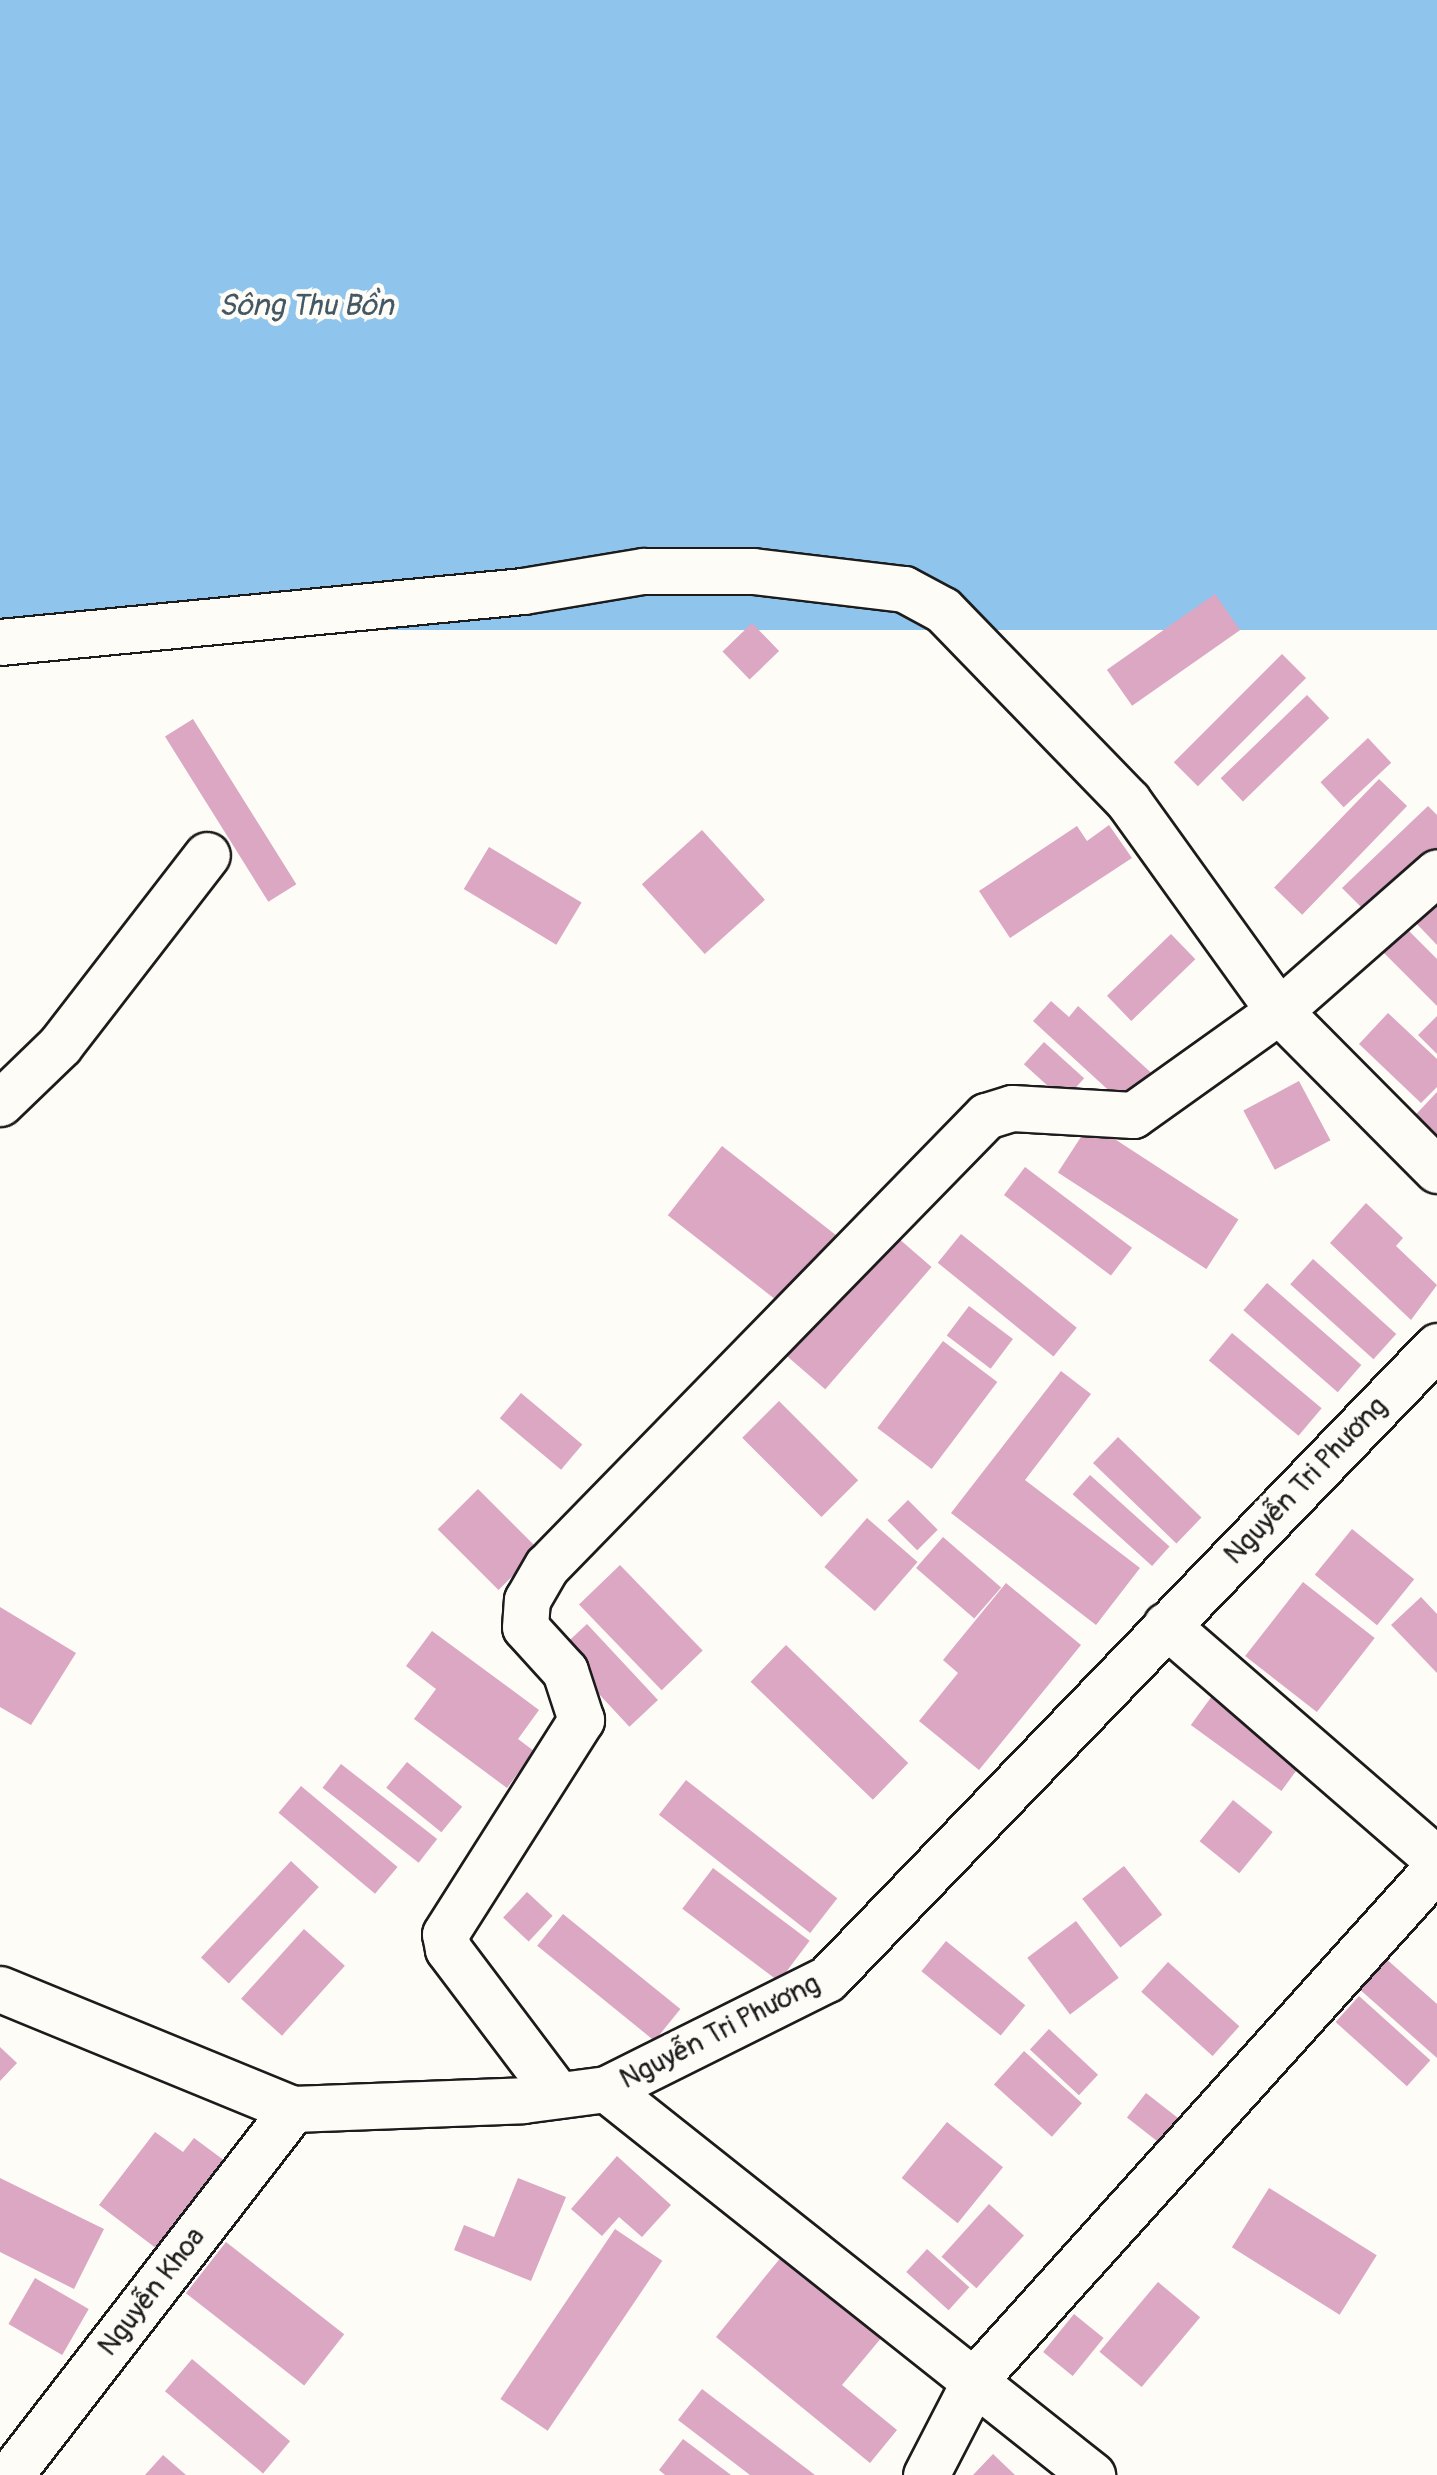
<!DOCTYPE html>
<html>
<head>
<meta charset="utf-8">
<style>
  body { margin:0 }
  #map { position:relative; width:1437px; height:2475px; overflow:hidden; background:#fdfcf7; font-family:Pangolin,sans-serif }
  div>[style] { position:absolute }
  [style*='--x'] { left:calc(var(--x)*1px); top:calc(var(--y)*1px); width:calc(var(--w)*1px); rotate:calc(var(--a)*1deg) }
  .water>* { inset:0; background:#8fc5ed; transform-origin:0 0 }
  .building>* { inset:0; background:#dba7c2; transform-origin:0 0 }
  .roads { filter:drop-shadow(2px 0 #1c1c1c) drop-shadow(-2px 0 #1c1c1c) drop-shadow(0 2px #1c1c1c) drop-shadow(0 -2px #1c1c1c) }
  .minor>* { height:45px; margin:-22.5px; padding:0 22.5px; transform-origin:22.5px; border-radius:22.5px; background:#fdfcf7 }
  span { translate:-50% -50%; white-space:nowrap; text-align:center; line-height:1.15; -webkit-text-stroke:9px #fdfcf7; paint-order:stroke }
  .street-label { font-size:28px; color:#1c1c1c }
  .water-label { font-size:30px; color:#445765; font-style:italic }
</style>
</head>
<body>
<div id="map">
  <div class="water">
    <i style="left:0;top:0;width:1437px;height:630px"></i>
  </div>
  <div class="building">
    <i style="left:1215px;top:594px;width:44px;height:132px;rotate:55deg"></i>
    <i style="left:752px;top:623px;width:39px;height:41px;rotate:46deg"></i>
    <i style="left:1282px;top:654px;width:34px;height:153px;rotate:45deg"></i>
    <i style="left:1307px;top:695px;width:32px;height:120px;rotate:46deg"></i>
    <i style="left:193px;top:719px;width:195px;height:33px;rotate:58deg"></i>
    <i style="left:1368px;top:738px;width:34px;height:65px;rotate:47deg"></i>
    <i style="left:1379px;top:779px;width:39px;height:151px;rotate:44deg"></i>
    <i style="clip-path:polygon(1428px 806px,1437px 815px,1437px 852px,1371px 917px,1342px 888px)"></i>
    <i style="clip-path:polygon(1109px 825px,1132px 858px,1010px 938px,979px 891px,1077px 826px,1087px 841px)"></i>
    <i style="left:702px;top:830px;width:94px;height:81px;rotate:48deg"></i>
    <i style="left:489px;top:847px;width:108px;height:49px;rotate:31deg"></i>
    <i style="clip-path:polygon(1437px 902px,1437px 945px,1416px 923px)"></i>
    <i style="clip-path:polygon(1404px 926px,1437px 959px,1437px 1006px,1381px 950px)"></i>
    <i style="left:1171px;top:934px;width:35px;height:89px;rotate:46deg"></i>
    <i style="clip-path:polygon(1051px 1001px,1069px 1017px,1078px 1006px,1158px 1079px,1129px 1109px,1033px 1021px)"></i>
    <i style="clip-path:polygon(1388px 1013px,1437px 1059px,1437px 1087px,1421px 1103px,1359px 1044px)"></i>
    <i style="clip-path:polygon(1437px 1016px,1437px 1054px,1418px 1035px)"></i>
    <i style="left:1044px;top:1042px;width:54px;height:30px;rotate:42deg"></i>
    <i style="left:1299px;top:1081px;width:67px;height:63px;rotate:62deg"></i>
    <i style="clip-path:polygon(1437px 1092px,1437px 1151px,1405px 1126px)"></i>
    <i style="left:1090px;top:1123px;width:177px;height:59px;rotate:33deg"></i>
    <i style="left:722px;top:1146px;width:153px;height:88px;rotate:38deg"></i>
    <i style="left:1025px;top:1167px;width:134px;height:35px;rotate:37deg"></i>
    <i style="clip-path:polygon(1366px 1203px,1403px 1238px,1396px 1246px,1437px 1285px,1411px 1320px,1330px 1243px)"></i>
    <i style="left:890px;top:1231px;width:55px;height:162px;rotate:41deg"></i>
    <i style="left:961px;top:1234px;width:149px;height:37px;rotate:39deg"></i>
    <i style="left:1313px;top:1259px;width:112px;height:34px;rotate:42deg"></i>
    <i style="left:1267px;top:1283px;width:125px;height:36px;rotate:41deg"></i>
    <i style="left:969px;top:1306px;width:55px;height:37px;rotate:37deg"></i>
    <i style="left:1232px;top:1333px;width:117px;height:36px;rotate:40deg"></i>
    <i style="left:943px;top:1341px;width:68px;height:109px;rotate:37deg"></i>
    <i style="clip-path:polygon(1061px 1371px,1091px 1394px,1025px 1480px,1140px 1568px,1096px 1625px,951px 1513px)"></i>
    <i style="left:521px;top:1393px;width:80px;height:33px;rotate:40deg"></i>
    <i style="left:779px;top:1401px;width:112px;height:52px;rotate:45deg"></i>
    <i style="left:1118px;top:1437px;width:116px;height:36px;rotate:44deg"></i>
    <i style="left:1090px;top:1475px;width:107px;height:26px;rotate:42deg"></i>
    <i style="left:478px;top:1489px;width:86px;height:57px;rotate:45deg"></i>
    <i style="left:908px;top:1500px;width:42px;height:29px;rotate:45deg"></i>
    <i style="left:867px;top:1518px;width:67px;height:65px;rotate:41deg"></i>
    <i style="left:1352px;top:1529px;width:80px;height:59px;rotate:39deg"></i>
    <i style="left:943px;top:1537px;width:77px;height:41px;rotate:41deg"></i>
    <i style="left:620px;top:1565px;width:119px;height:57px;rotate:46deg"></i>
    <i style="left:1303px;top:1582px;width:91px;height:94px;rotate:38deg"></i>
    <i style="clip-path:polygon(1006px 1583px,1081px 1645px,979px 1770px,919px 1721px,958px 1673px,943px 1660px)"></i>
    <i style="clip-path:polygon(1421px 1597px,1437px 1614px,1437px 1673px,1391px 1625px)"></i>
    <i style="clip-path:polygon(0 1607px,76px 1653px,31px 1725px,0 1707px)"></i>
    <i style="left:587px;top:1624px;width:104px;height:39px;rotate:47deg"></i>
    <i style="clip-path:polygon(432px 1631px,539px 1710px,518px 1739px,534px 1751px,507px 1788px,414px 1719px,436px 1689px,406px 1666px)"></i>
    <i style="left:786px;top:1645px;width:170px;height:51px;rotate:44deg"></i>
    <i style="left:1212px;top:1696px;width:112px;height:36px;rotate:36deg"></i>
    <i style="left:407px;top:1762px;width:71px;height:33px;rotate:39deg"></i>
    <i style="left:341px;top:1764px;width:122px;height:30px;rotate:38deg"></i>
    <i style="left:686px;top:1780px;width:192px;height:44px;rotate:38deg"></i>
    <i style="left:301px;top:1786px;width:126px;height:35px;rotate:40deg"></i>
    <i style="left:1233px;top:1800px;width:51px;height:53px;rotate:39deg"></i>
    <i style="left:291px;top:1861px;width:38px;height:132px;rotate:43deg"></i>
    <i style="left:1124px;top:1866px;width:62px;height:53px;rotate:52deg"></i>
    <i style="left:713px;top:1868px;width:121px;height:51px;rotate:37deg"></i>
    <i style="left:527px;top:1892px;width:35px;height:35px;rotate:43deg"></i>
    <i style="left:563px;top:1914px;width:151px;height:41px;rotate:39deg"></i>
    <i style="left:1076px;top:1921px;width:71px;height:61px;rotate:53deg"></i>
    <i style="left:304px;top:1929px;width:55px;height:94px;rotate:42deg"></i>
    <i style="left:946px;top:1941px;width:102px;height:39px;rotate:39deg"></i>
    <i style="clip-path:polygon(1375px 1949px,1437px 2004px,1437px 2058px,1348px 1979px)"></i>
    <i style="left:1168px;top:1962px;width:96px;height:40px;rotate:42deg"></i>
    <i style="left:1359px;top:1996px;width:96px;height:35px;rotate:42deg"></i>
    <i style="left:1049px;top:2029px;width:67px;height:28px;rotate:43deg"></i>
    <i style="clip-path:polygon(0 2047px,17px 2063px,0 2081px)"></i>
    <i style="left:1024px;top:2051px;width:78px;height:45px;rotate:42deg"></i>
    <i style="left:1146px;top:2093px;width:54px;height:31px;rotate:38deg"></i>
    <i style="left:947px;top:2122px;width:72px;height:72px;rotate:39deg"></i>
    <i style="clip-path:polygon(155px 2132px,183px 2152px,194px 2138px,229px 2164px,161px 2252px,99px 2205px)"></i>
    <i style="clip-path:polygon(617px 2156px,671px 2205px,642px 2237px,619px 2217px,602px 2236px,571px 2209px)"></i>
    <i style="clip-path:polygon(0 2178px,104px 2229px,74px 2289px,0 2252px)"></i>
    <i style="clip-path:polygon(518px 2178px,566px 2197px,531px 2281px,454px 2250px,464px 2225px,494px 2237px)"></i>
    <i style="left:1269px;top:2188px;width:127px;height:70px;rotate:32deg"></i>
    <i style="left:989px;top:2204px;width:47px;height:71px;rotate:42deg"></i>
    <i style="left:615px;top:2229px;width:57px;height:205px;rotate:34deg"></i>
    <i style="left:226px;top:2242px;width:150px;height:65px;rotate:38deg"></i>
    <i style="left:927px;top:2249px;width:57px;height:31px;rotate:42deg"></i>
    <i style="clip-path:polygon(782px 2256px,882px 2337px,842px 2385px,897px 2430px,870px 2463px,716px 2337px)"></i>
    <i style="left:35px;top:2278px;width:62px;height:53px;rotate:30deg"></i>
    <i style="left:1158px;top:2282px;width:55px;height:91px;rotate:40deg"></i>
    <i style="left:1074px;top:2314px;width:38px;height:49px;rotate:39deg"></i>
    <i style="left:192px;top:2359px;width:128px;height:42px;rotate:40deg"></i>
    <i style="clip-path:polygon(702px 2389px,815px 2475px,750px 2475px,678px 2420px)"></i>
    <i style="clip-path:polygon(683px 2439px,731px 2475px,665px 2475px,659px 2470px)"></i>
    <i style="clip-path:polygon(993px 2454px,1015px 2475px,973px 2475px)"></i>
    <i style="clip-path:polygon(163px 2455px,186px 2475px,145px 2475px)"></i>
  </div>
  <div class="roads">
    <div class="minor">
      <i style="--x:0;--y:642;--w:525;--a:-5.57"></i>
      <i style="--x:523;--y:591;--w:122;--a:-9.5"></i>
      <i style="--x:643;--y:571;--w:110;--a:0"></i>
      <i style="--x:753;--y:571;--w:152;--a:6.8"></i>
      <i style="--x:904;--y:589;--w:44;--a:28.3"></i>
      <i style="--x:943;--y:610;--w:266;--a:45.9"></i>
      <i style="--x:1128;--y:801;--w:259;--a:54.3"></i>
      <i style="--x:1279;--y:1011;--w:224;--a:45.2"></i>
      <i style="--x:0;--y:1103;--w:83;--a:-44"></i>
      <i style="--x:60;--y:1045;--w:240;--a:-52.3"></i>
      <i style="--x:1166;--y:1625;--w:359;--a:40.9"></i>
      <i style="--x:0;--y:1989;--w:317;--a:22.3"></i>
      <i style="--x:293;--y:2109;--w:230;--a:-2.2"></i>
      <i style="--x:523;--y:2100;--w:84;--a:-7.5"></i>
      <i style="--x:606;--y:2089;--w:247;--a:-26.5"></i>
      <i style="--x:827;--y:1979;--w:879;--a:-46.06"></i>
      <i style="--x:606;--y:2089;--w:621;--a:38.46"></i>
      <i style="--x:558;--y:2095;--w:183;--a:-127"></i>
      <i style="--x:448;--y:1949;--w:15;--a:-101"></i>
      <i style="--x:445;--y:1934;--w:254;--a:-57.6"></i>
      <i style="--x:581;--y:1720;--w:52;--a:-108.1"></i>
      <i style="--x:565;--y:1671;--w:59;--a:-132.3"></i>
      <i style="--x:525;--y:1627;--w:27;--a:-86"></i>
      <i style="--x:527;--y:1600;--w:39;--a:-60"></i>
      <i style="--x:547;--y:1566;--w:629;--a:-45.71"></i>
      <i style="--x:986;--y:1116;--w:27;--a:-17"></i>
      <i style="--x:1012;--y:1108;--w:121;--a:3.3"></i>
      <i style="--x:1133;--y:1115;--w:179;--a:-35.5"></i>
      <i style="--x:1279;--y:1011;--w:210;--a:-41.3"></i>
      <i style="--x:10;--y:2475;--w:463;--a:-52.3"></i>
      <i style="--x:926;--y:2475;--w:109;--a:-62.7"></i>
      <i style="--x:976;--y:2378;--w:688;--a:-47.94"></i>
    </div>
  </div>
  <div class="street-label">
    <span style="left:1306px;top:1481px;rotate:-46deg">Nguyễn Tri Phương</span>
    <span style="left:720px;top:2032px;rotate:-27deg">Nguyễn Tri Phương</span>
    <span style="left:152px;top:2292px;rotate:-52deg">Nguyễn Khoa</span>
  </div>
  <div class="water-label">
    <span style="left:306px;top:306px">Sông Thu Bồn</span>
  </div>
</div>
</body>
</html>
